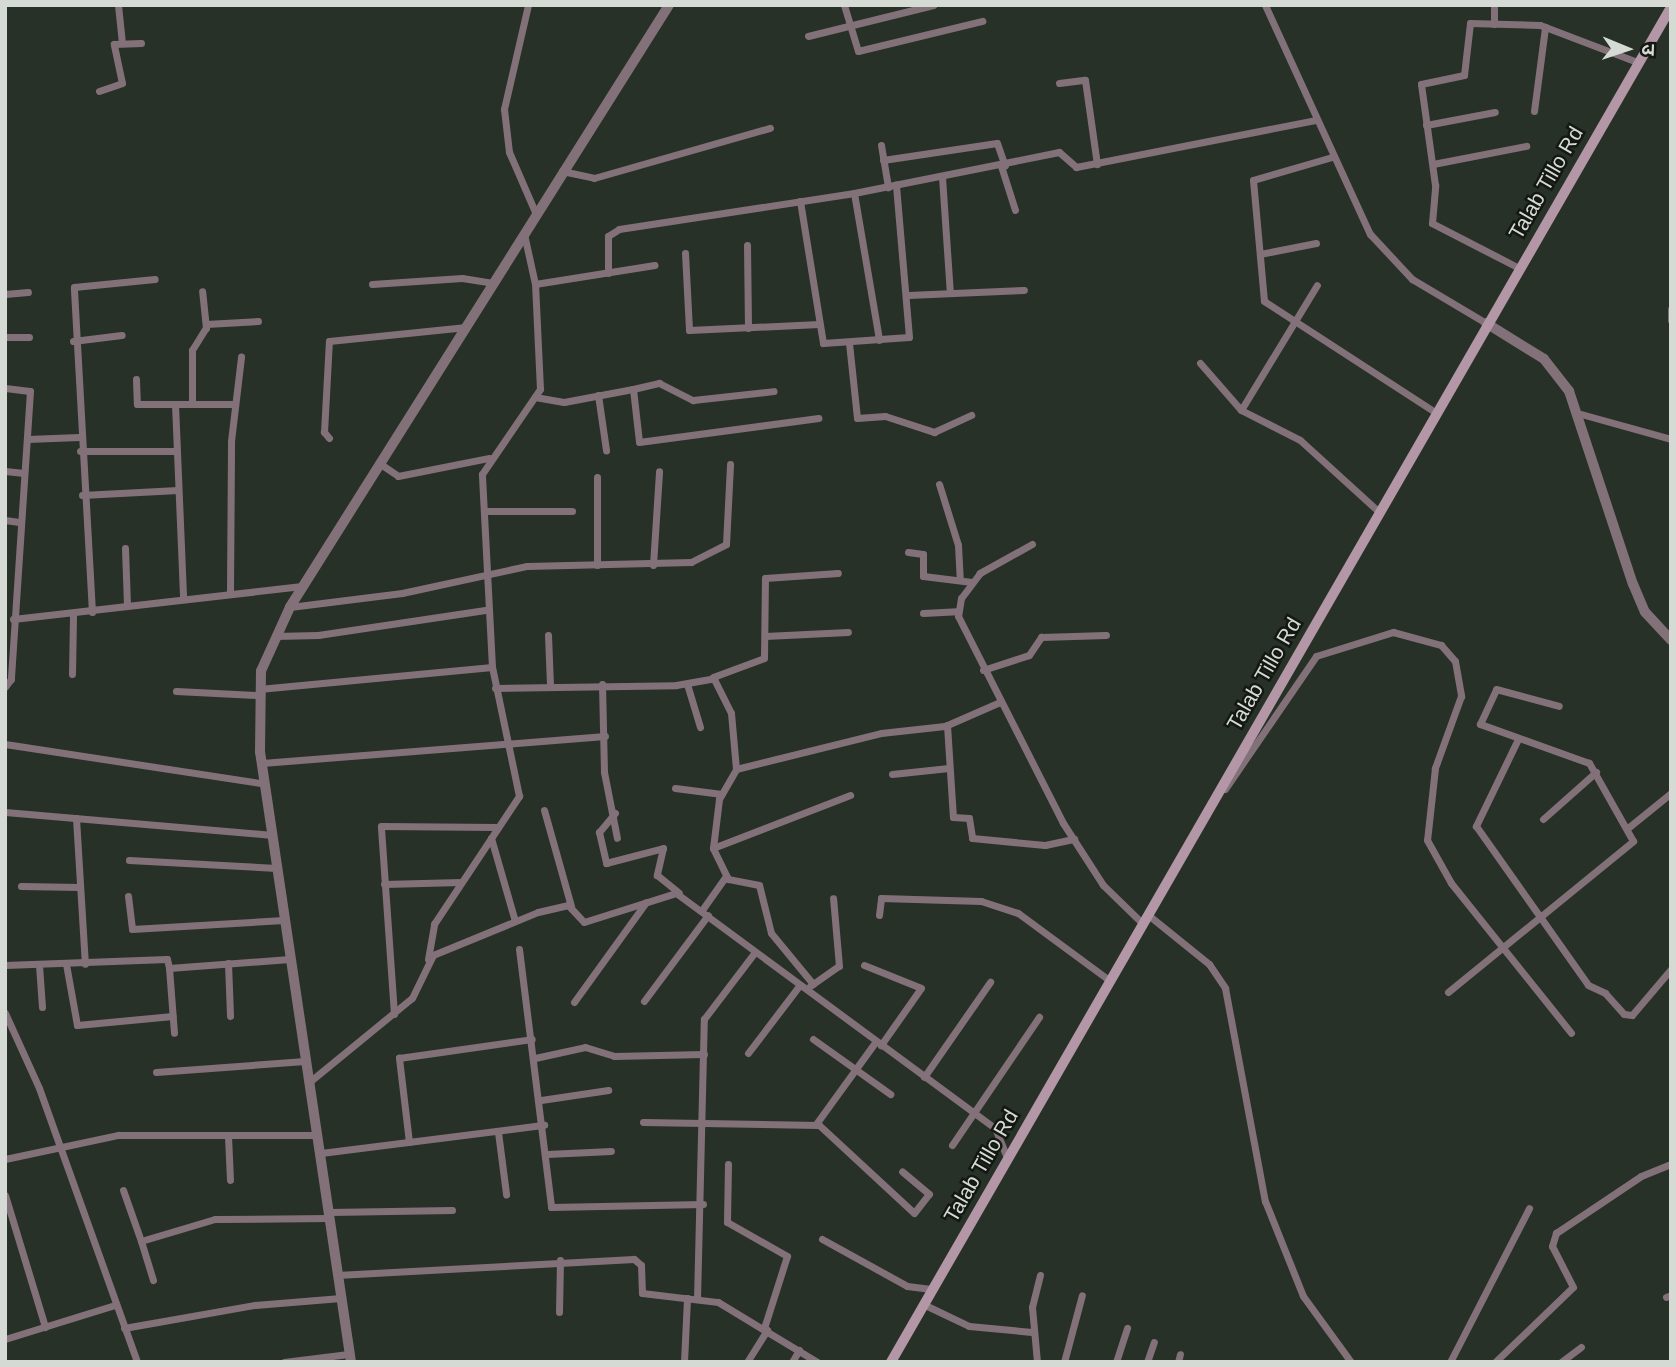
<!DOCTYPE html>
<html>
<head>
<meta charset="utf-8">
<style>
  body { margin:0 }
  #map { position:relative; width:1676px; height:1367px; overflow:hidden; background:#283127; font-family:Arial,"Noto Sans Devanagari",sans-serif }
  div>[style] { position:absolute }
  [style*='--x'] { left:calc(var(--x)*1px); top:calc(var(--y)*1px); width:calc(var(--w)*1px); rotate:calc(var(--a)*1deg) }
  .minor>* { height:7px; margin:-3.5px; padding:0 3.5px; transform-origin:3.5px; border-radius:3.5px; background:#83717a }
  .tertiary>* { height:10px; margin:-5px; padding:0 5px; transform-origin:5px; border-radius:5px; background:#83717a }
  .secondary>* { height:10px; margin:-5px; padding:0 5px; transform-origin:5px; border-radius:5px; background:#b397a6 }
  span { translate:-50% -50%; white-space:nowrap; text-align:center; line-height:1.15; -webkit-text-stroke:5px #141813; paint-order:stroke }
  .street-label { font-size:21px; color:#d5dbd4 }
  .frame { position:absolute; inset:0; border:7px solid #d5dbd4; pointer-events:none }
  .north { position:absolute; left:1592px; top:14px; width:70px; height:70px; -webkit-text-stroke:5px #141813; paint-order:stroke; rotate:92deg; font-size:19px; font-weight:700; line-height:28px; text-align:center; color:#d5dbd4 }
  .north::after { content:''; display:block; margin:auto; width:24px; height:32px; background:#d5dbd4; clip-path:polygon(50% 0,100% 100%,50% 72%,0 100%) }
</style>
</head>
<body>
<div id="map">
  <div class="minor">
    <i style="--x:118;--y:5;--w:38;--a:84"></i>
    <i style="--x:528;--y:5;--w:107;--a:103"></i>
    <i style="--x:504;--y:109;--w:43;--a:83.4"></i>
    <i style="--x:509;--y:152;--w:68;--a:66.5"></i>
    <i style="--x:844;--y:5;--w:48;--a:73.1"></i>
    <i style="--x:858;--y:51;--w:128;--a:-13.6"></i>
    <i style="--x:1265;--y:5;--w:252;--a:65.4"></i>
    <i style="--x:1370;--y:234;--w:62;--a:47"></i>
    <i style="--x:1412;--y:279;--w:86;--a:30.7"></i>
    <i style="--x:1494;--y:24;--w:19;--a:-90"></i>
    <i style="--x:808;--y:36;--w:129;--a:-13.9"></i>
    <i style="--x:1059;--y:83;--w:26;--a:-7"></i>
    <i style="--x:1085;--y:80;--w:85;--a:81.9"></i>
    <i style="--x:99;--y:91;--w:24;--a:-19"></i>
    <i style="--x:122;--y:83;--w:40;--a:-102"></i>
    <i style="--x:114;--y:44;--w:27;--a:-2"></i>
    <i style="--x:1534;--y:111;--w:85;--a:-82.5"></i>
    <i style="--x:1426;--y:125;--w:70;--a:-10.7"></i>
    <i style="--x:881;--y:145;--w:43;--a:80.5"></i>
    <i style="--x:1332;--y:157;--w:82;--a:163.8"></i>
    <i style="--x:1253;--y:180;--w:121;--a:84.8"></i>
    <i style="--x:1264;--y:301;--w:204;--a:33"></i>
    <i style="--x:883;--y:160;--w:115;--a:-8.5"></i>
    <i style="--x:997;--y:143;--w:24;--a:71"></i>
    <i style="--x:1433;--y:164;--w:95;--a:-11"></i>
    <i style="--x:1001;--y:166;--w:46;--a:72.3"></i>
    <i style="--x:562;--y:171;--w:33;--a:12"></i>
    <i style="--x:594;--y:178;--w:183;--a:-15.9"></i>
    <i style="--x:942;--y:177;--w:116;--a:86.1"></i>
    <i style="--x:854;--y:193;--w:149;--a:80.3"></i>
    <i style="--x:800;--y:201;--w:144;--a:80.8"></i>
    <i style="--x:823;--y:343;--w:86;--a:-4"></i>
    <i style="--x:909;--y:337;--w:153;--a:-94.9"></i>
    <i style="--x:747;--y:245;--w:83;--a:89.3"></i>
    <i style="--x:685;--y:253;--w:77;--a:87"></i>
    <i style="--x:689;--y:330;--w:130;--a:-2.6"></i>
    <i style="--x:1260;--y:254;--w:57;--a:-11.1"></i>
    <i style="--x:1519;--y:268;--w:98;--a:-152.7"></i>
    <i style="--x:1432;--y:223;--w:38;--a:-85"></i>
    <i style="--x:1435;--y:185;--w:102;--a:-97.9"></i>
    <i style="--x:1421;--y:84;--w:44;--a:-11.8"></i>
    <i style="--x:1464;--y:75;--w:52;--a:-83.4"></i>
    <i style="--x:1470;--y:23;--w:70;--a:1.6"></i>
    <i style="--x:1540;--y:25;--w:104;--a:20.9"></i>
    <i style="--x:608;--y:273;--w:37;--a:-90"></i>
    <i style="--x:608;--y:236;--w:13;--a:-32"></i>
    <i style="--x:619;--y:229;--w:238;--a:-8.7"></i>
    <i style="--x:854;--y:193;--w:209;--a:-11.3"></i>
    <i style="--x:1059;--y:152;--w:23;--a:41"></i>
    <i style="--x:1076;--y:167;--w:245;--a:-11.1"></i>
    <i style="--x:372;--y:284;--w:90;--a:-3.8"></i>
    <i style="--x:462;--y:278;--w:31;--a:9"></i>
    <i style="--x:535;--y:284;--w:121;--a:-9"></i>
    <i style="--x:5;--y:294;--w:23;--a:-5"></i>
    <i style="--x:908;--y:295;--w:116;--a:-2.5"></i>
    <i style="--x:1671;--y:309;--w:11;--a:90"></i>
    <i style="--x:206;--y:324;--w:52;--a:-3.3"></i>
    <i style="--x:5;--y:337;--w:24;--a:0"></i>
    <i style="--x:73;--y:341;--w:49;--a:-7"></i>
    <i style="--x:849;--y:343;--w:75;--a:83.9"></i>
    <i style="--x:857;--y:418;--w:28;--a:-4"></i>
    <i style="--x:885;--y:416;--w:52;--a:18.1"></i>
    <i style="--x:934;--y:432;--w:41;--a:-24.7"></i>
    <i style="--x:1200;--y:363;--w:62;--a:48.9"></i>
    <i style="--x:1241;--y:410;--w:66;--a:27"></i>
    <i style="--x:1300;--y:440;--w:104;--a:42.3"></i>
    <i style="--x:136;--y:379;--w:25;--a:88"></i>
    <i style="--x:137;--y:404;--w:96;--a:0"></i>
    <i style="--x:5;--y:388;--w:25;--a:7"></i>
    <i style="--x:30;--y:391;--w:289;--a:93.8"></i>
    <i style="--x:11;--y:679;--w:10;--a:127"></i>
    <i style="--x:633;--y:389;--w:27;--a:-13"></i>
    <i style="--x:659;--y:383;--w:38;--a:27"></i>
    <i style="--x:693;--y:400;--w:81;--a:-6.3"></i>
    <i style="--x:598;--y:395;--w:56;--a:81.7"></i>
    <i style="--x:535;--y:397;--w:29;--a:10"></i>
    <i style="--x:564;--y:402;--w:70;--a:-10.7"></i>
    <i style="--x:633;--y:389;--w:53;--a:83.5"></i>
    <i style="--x:639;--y:442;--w:181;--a:-7.6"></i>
    <i style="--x:175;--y:404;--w:194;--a:87.6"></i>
    <i style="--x:192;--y:404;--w:54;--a:-90"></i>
    <i style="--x:192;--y:350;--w:26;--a:-58"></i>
    <i style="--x:206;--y:328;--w:37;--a:-96"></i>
    <i style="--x:1241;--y:410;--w:146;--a:-58.7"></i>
    <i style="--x:1581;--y:414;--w:93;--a:15.5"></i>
    <i style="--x:329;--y:438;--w:8;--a:-130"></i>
    <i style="--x:324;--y:432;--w:91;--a:-86.9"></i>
    <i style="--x:329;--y:341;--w:138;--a:-5.8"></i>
    <i style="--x:27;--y:439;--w:52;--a:-2.2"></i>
    <i style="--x:80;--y:451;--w:96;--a:0"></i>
    <i style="--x:379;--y:463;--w:23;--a:34"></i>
    <i style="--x:398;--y:476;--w:93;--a:-11.2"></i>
    <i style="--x:5;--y:471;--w:19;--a:6"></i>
    <i style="--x:939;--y:484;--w:64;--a:72.7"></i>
    <i style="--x:958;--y:545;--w:35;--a:87"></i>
    <i style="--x:82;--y:495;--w:96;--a:-3"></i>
    <i style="--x:487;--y:511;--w:85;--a:0"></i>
    <i style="--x:5;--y:520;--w:14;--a:8"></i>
    <i style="--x:1032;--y:544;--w:60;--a:150.9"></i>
    <i style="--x:980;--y:573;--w:31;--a:127"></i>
    <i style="--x:961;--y:598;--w:18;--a:99"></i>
    <i style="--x:958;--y:616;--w:232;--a:63.1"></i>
    <i style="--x:1063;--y:823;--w:74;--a:57.2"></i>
    <i style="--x:1103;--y:885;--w:52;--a:44.2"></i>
    <i style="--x:125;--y:548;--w:57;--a:88"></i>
    <i style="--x:908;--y:552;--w:15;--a:8"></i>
    <i style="--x:923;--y:554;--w:22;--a:90"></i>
    <i style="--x:923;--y:576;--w:49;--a:7"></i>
    <i style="--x:597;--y:565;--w:88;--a:-90"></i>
    <i style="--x:653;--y:565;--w:94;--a:-86.3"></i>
    <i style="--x:230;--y:591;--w:150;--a:-89.6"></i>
    <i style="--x:231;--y:441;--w:85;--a:-83.2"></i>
    <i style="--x:290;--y:607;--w:113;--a:-7.1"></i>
    <i style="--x:402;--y:593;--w:128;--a:-12.2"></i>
    <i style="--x:527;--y:566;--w:164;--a:-1.4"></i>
    <i style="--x:691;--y:562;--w:39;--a:-27"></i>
    <i style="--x:726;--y:544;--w:80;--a:-87.1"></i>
    <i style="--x:92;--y:612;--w:325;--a:-93.2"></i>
    <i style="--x:74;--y:287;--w:81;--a:-5.6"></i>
    <i style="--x:923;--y:613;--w:34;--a:-3"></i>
    <i style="--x:13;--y:619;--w:293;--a:-6.5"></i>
    <i style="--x:548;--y:635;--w:49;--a:87.7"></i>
    <i style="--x:275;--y:636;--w:43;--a:-1.3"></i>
    <i style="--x:318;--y:635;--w:169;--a:-8.5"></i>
    <i style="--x:765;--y:636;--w:83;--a:-2.8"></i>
    <i style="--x:983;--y:670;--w:48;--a:-18.1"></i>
    <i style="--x:1029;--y:655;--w:22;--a:-56"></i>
    <i style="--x:1041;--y:637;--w:65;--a:-1.8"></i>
    <i style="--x:72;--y:674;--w:60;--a:-89"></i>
    <i style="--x:602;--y:684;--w:88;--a:88.7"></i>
    <i style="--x:604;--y:772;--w:67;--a:78.9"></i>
    <i style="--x:687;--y:684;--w:45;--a:73.2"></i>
    <i style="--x:495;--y:688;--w:181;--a:-0.9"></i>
    <i style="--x:676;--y:685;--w:39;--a:-10"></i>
    <i style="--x:259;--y:689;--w:234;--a:-5.4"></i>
    <i style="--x:176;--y:691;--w:81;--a:2.8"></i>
    <i style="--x:947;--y:725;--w:92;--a:86.3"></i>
    <i style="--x:953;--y:817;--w:16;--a:4"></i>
    <i style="--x:969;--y:818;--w:20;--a:81"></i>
    <i style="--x:972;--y:838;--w:73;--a:5.5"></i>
    <i style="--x:1045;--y:845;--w:30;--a:-12"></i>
    <i style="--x:1518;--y:739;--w:97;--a:115.8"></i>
    <i style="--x:1476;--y:826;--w:194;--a:54.8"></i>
    <i style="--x:1588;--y:985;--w:19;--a:25"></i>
    <i style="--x:1605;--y:993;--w:28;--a:48"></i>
    <i style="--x:1624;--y:1014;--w:8;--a:7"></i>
    <i style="--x:1632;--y:1015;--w:60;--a:-49.7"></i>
    <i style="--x:5;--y:744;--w:263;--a:8.7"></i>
    <i style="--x:262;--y:763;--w:344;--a:-4.5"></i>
    <i style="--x:736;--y:769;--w:149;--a:-13.9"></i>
    <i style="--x:881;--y:733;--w:64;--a:-6.2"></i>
    <i style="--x:945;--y:726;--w:60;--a:-23.6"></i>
    <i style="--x:892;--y:774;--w:57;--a:-6"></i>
    <i style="--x:675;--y:788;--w:47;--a:7.3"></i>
    <i style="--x:1225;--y:789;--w:161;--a:-55.6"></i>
    <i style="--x:1316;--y:656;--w:81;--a:-17.3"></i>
    <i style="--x:1393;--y:632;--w:50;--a:15.2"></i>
    <i style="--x:1441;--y:645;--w:21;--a:49"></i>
    <i style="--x:1455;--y:661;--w:36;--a:80"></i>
    <i style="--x:1461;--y:696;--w:77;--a:109.9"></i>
    <i style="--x:1435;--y:768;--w:72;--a:96.3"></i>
    <i style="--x:1427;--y:840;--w:49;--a:60.8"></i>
    <i style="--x:1451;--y:883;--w:192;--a:51.3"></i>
    <i style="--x:544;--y:810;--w:100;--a:74.3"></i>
    <i style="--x:5;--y:812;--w:268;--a:4.9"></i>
    <i style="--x:615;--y:813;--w:25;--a:130"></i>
    <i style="--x:599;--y:832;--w:32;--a:77"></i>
    <i style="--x:606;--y:863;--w:59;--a:-14.7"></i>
    <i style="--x:663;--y:848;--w:28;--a:103"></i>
    <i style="--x:657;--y:875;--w:28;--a:39"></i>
    <i style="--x:76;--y:818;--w:146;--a:86.5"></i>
    <i style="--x:1543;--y:819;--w:71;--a:-41.6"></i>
    <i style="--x:1629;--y:827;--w:54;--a:-39"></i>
    <i style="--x:491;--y:838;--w:86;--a:73.9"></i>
    <i style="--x:713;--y:848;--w:147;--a:-21.1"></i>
    <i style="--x:129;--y:860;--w:148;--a:3.1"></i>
    <i style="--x:384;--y:884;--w:77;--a:-1.5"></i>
    <i style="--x:21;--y:886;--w:59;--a:1"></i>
    <i style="--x:128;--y:896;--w:33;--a:83"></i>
    <i style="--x:132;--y:929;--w:152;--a:-3.4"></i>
    <i style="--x:702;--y:910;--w:42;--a:-54.8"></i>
    <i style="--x:1147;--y:914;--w:80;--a:38.9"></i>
    <i style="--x:1209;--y:964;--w:29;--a:56"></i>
    <i style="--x:1225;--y:988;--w:217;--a:79.4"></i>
    <i style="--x:1265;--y:1201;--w:102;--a:68.2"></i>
    <i style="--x:1303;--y:1296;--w:82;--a:54"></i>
    <i style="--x:879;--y:915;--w:17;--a:-83"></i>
    <i style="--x:881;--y:898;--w:100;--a:1.7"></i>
    <i style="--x:981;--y:901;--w:39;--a:18"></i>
    <i style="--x:1018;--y:913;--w:113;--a:36.4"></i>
    <i style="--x:519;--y:949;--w:260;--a:82.9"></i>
    <i style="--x:551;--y:1207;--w:152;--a:-1.1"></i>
    <i style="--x:428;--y:959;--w:36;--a:-80"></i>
    <i style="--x:434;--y:924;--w:154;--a:-56.4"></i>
    <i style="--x:519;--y:796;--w:132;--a:-101.8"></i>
    <i style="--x:492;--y:667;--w:193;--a:-93"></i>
    <i style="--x:482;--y:474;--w:103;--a:-55.7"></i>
    <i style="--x:540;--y:389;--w:105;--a:-92.7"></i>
    <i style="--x:535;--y:284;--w:51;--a:-102.4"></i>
    <i style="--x:228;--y:963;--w:53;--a:87.8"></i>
    <i style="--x:66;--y:964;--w:62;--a:79.8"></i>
    <i style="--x:77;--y:1025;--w:96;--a:-5.4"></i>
    <i style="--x:5;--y:965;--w:162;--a:-2.1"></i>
    <i style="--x:167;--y:959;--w:9;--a:77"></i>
    <i style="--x:169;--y:968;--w:121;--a:-4.3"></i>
    <i style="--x:39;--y:965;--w:42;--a:85.9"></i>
    <i style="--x:864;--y:965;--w:61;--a:22"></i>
    <i style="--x:921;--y:988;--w:70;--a:125.1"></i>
    <i style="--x:169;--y:968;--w:65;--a:85.6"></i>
    <i style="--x:813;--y:984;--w:66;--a:-129.5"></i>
    <i style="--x:771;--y:933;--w:49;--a:-104"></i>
    <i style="--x:759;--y:885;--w:32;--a:-169"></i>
    <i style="--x:728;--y:879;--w:34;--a:-116"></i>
    <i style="--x:713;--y:848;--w:49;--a:-83"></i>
    <i style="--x:719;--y:799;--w:34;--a:-60"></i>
    <i style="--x:736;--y:769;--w:56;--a:-95.1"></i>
    <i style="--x:731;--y:713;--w:40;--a:-116.6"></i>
    <i style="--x:713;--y:677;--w:54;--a:-20.4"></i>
    <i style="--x:764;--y:658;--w:80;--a:-89.3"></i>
    <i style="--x:765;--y:578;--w:73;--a:-3.9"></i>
    <i style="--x:810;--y:986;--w:35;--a:-35"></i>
    <i style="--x:839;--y:966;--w:68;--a:-95"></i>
    <i style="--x:1448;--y:992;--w:239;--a:-39.2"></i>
    <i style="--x:1633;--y:841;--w:90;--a:-119.4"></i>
    <i style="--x:1589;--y:763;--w:116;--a:-160.3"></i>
    <i style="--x:1480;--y:724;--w:38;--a:-65"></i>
    <i style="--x:1496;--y:689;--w:65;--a:15.1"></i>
    <i style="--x:644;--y:1001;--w:107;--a:-53.3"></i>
    <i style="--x:574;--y:1002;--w:123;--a:-54.2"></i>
    <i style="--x:5;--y:1013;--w:82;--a:65.6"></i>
    <i style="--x:39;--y:1088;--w:291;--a:70.3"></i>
    <i style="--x:394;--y:1014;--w:188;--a:-94"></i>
    <i style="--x:381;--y:826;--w:117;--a:0.5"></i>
    <i style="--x:813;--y:1039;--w:95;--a:35.5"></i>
    <i style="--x:748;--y:1053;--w:84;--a:-52.7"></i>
    <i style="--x:535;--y:1058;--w:51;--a:-12.4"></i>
    <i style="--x:585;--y:1047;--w:30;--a:17"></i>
    <i style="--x:614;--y:1056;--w:90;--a:-1.3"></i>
    <i style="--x:156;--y:1072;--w:149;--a:-4.2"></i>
    <i style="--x:924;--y:1077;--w:116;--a:-55.2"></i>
    <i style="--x:308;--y:1083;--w:134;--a:-39.3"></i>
    <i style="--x:412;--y:998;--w:48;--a:-64"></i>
    <i style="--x:433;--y:955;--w:113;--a:-22.3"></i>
    <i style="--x:538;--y:912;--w:31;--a:-13"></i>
    <i style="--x:568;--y:905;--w:23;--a:47"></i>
    <i style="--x:584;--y:922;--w:96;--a:-17.5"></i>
    <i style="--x:676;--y:893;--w:396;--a:36.4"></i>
    <i style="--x:995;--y:1128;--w:32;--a:68"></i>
    <i style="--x:541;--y:1100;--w:68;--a:-8.5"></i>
    <i style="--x:643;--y:1122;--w:176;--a:1"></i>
    <i style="--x:819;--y:1125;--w:129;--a:42.8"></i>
    <i style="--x:914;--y:1213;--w:24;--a:-52"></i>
    <i style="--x:929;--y:1194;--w:35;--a:-140"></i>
    <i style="--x:816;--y:1124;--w:102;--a:-54.1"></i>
    <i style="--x:498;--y:1132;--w:63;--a:82.6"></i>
    <i style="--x:228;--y:1136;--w:44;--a:87.4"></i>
    <i style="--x:409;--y:1142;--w:85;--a:-96.8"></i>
    <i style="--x:399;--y:1058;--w:134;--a:-8.1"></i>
    <i style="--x:952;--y:1145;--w:155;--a:-55.8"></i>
    <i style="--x:321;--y:1153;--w:225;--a:-7.2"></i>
    <i style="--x:547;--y:1154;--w:64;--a:-2.7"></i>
    <i style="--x:5;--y:1159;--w:116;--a:-12"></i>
    <i style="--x:118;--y:1135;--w:199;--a:0"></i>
    <i style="--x:728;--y:1164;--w:58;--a:91"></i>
    <i style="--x:727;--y:1222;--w:69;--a:29.5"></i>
    <i style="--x:787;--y:1256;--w:76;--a:107.7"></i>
    <i style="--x:123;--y:1190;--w:54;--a:70.6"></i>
    <i style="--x:141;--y:1241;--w:77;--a:-16.6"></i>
    <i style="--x:215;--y:1219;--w:115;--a:-0.5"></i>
    <i style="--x:5;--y:1195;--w:138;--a:73.1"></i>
    <i style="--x:329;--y:1212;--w:123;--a:-0.9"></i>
    <i style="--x:822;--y:1239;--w:97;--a:28.9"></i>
    <i style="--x:907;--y:1286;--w:26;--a:7"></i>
    <i style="--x:141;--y:1241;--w:41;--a:72.9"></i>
    <i style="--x:337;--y:1275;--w:297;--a:-3.1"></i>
    <i style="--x:634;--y:1259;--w:9;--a:41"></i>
    <i style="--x:641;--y:1265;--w:28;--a:88"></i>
    <i style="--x:642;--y:1293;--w:77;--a:6.8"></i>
    <i style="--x:718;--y:1302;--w:116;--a:31.2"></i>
    <i style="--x:1666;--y:1297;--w:5;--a:-22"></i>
    <i style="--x:697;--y:1299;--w:280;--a:-88.6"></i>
    <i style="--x:704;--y:1019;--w:84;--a:-52.7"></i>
    <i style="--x:925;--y:1305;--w:49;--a:25.5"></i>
    <i style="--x:969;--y:1326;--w:63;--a:5.4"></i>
    <i style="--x:559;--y:1312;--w:52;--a:-88.9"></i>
    <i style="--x:124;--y:1328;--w:133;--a:-10"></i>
    <i style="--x:255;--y:1305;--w:86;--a:-4.7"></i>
    <i style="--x:5;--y:1339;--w:115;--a:-17.2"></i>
    <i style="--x:284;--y:1362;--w:65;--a:-7"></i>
    <i style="--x:684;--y:1362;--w:64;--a:-87.3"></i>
    <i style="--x:747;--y:1362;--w:38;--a:-58"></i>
    <i style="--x:792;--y:1362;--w:14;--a:-60"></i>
    <i style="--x:1037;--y:1362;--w:55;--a:-95.2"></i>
    <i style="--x:1032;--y:1307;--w:33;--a:-76"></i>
    <i style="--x:1064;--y:1362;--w:69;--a:-75"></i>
    <i style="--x:1116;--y:1362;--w:36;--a:-72"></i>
    <i style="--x:1147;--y:1362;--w:21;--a:-71"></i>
    <i style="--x:1178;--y:1362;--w:8;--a:-76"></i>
    <i style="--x:1450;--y:1362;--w:173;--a:-62.8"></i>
    <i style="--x:1495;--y:1362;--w:108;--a:-43.9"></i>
    <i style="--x:1573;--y:1287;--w:46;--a:-117.1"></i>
    <i style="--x:1552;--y:1246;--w:14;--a:-73"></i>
    <i style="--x:1556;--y:1233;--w:102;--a:-33.8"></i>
    <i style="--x:1641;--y:1176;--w:32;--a:-22"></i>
    <i style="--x:1561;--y:1362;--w:25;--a:-37"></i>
  </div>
  <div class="tertiary">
    <i style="--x:1486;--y:323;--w:68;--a:31.8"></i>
    <i style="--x:1544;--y:359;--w:41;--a:52"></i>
    <i style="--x:1569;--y:391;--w:203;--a:71.7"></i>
    <i style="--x:1633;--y:584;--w:30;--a:67"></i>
    <i style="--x:1645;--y:612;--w:38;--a:47"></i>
    <i style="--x:351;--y:1362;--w:617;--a:-98.48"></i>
    <i style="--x:260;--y:752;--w:81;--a:-89.3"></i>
    <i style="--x:261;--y:671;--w:70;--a:-65.6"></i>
    <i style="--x:290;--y:607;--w:711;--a:-57.81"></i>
  </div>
  <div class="secondary">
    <i style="--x:891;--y:1362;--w:1563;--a:-60.07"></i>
  </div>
  <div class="street-label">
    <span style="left:1546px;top:183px;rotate:-60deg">Talab Tillo Rd</span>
    <span style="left:1264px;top:674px;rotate:-60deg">Talab Tillo Rd</span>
    <span style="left:981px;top:1166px;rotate:-60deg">Talab Tillo Rd</span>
  </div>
  <div class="frame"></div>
  <div class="north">उ</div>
</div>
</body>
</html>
